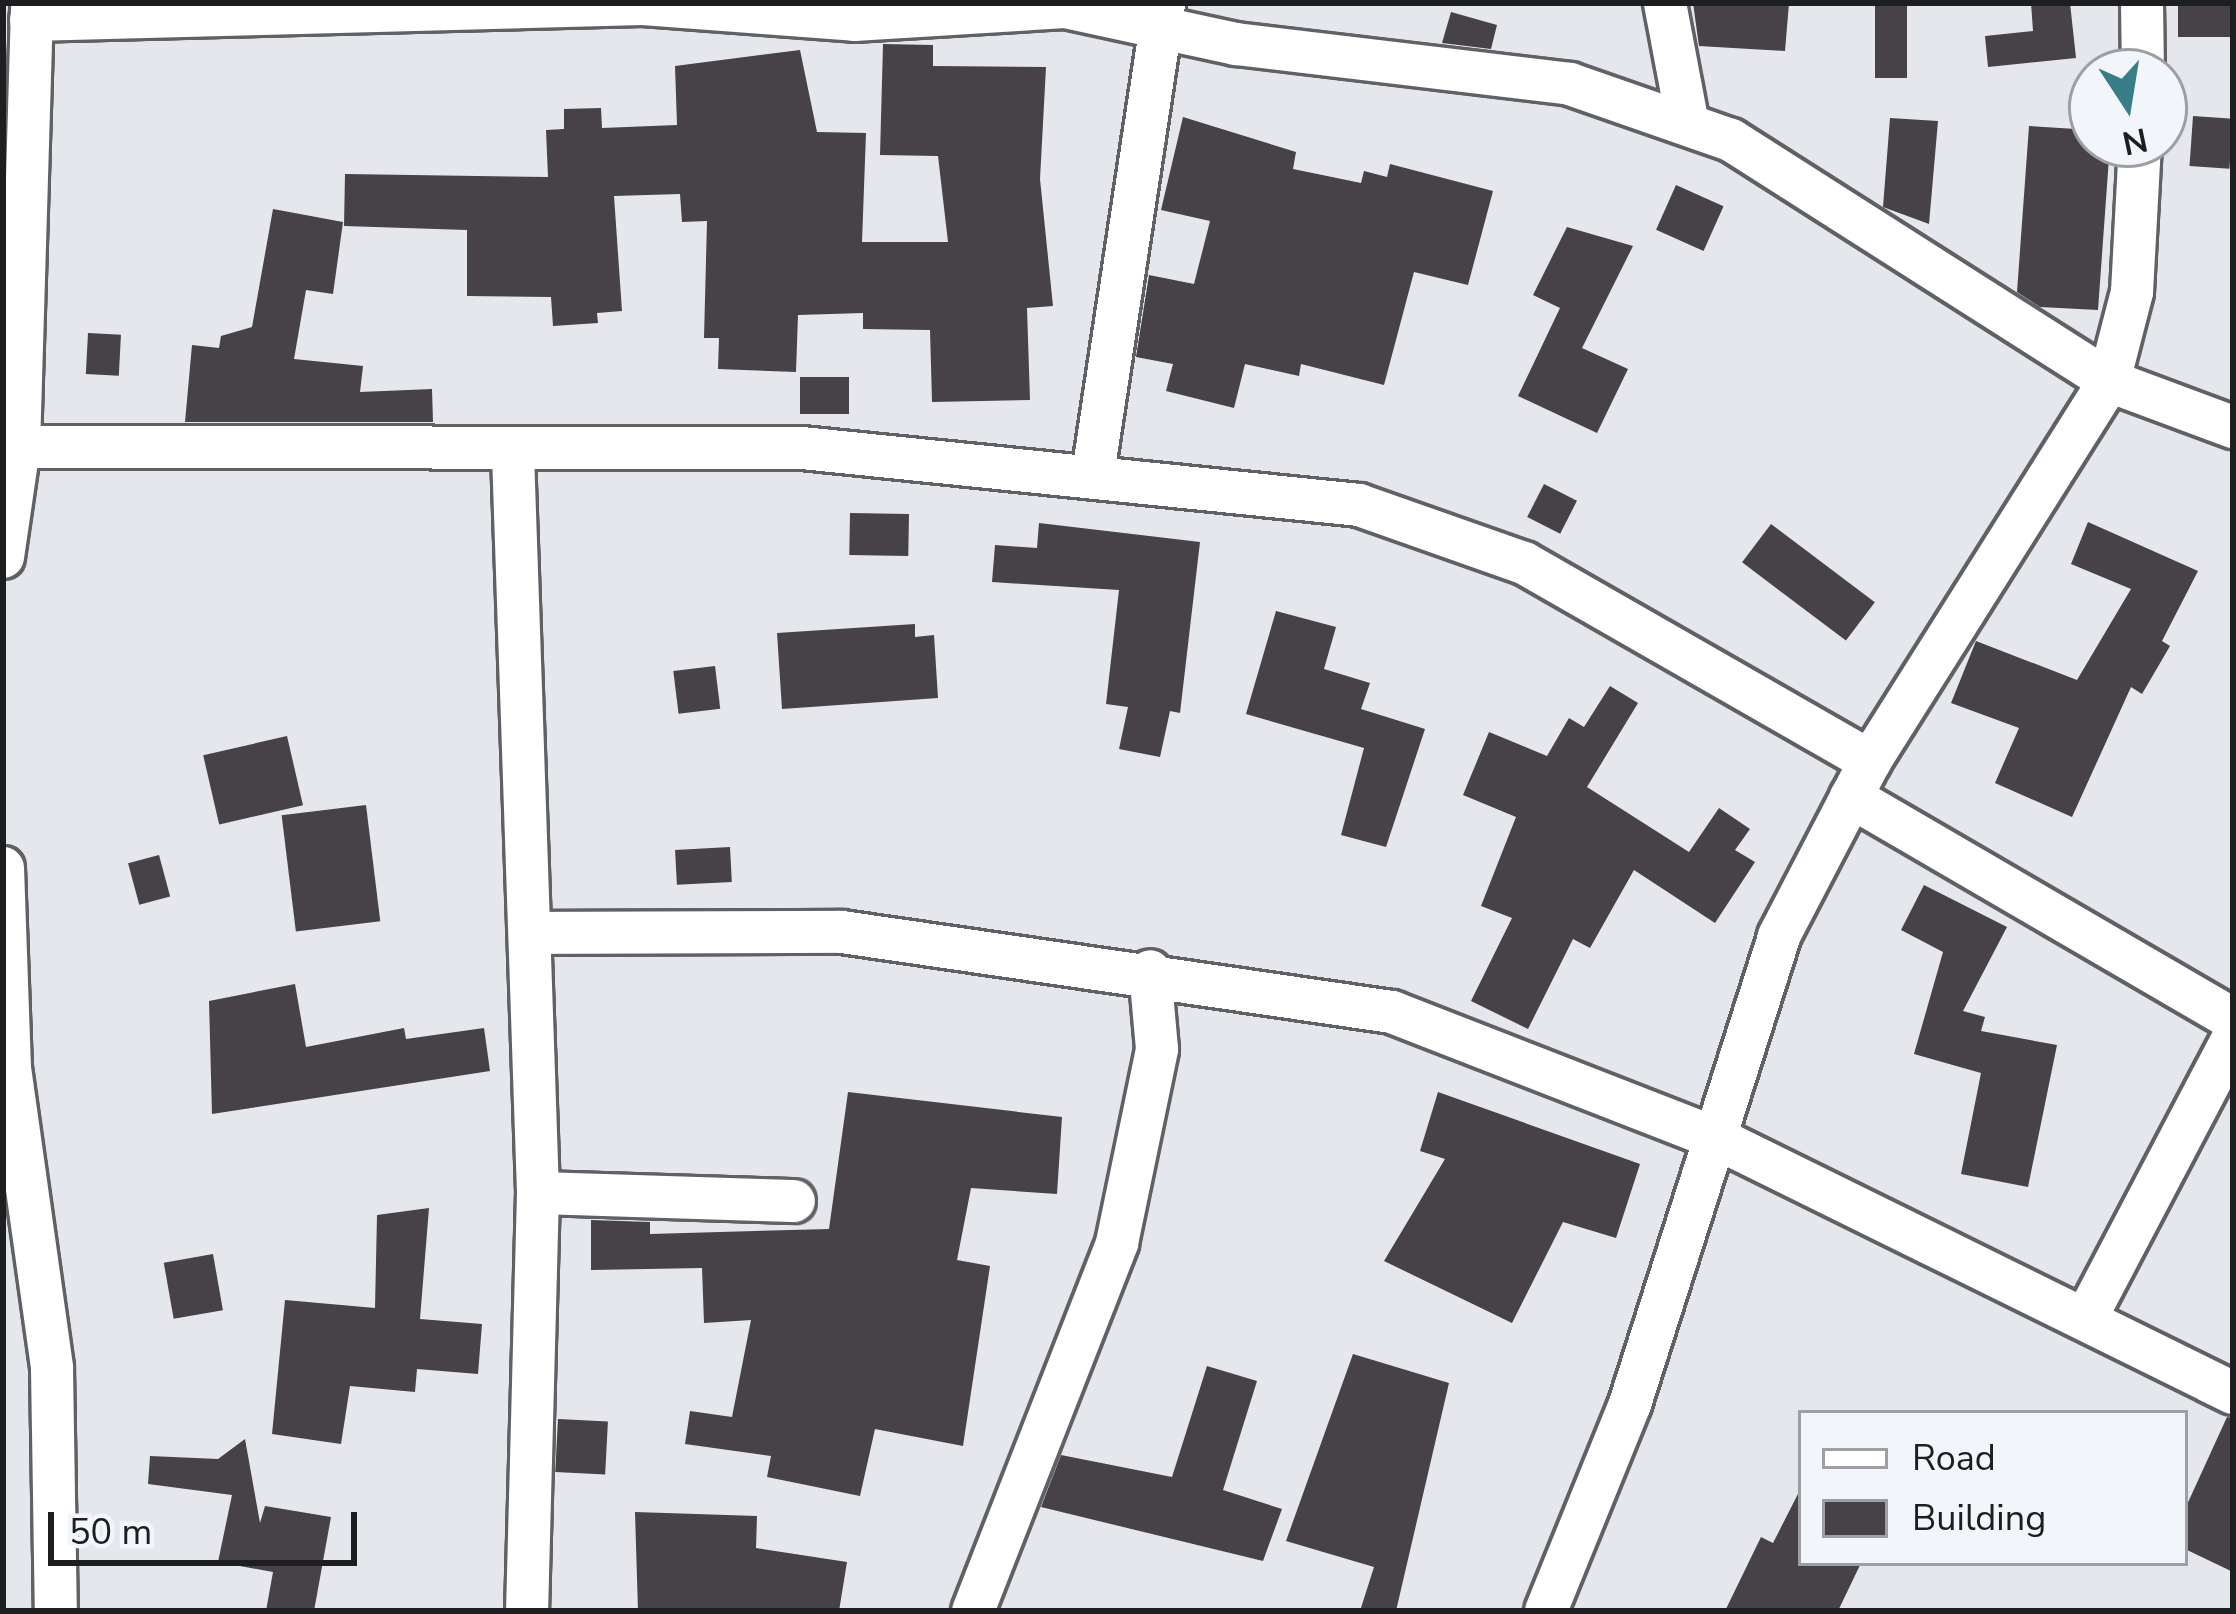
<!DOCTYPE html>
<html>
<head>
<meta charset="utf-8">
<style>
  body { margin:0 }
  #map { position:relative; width:2236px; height:1614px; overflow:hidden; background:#e5e7ed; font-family:"Nunito Sans",sans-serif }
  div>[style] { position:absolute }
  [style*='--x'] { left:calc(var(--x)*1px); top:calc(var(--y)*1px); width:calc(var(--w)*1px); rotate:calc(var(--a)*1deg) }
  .building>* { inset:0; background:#464245; transform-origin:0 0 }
  .roads { filter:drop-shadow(3px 0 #5f6165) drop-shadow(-3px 0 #5f6165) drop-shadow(0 3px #5f6165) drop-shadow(0 -3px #5f6165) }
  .minor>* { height:42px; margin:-21px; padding:0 21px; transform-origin:21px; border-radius:21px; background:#fff }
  span { translate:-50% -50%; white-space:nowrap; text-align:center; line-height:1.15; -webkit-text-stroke:12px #f2f5fa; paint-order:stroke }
  .frame { position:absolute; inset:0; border:6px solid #1d1e20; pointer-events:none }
  .legend { position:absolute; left:1798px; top:1410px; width:390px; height:156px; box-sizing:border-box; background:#f2f5fa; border:3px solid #9d9fa3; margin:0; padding:15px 21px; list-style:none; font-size:36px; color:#1d1e20 }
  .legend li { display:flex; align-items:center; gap:24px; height:60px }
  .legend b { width:60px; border:3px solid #9d9fa3 }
  .north { position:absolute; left:2068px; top:48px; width:120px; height:120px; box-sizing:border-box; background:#f2f5fa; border:3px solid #9d9fa3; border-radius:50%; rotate:168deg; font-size:33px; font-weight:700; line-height:48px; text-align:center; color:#1d1e20 }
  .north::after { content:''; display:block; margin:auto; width:42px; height:54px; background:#377e88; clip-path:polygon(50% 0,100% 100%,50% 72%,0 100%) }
  .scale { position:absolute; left:48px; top:1512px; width:309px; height:54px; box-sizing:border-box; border:6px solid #1d1e20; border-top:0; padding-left:15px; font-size:36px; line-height:42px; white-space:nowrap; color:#1d1e20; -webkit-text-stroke:9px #f2f5fa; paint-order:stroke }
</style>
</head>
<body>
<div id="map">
  <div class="building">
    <i style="clip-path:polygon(1693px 3px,1789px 3px,1785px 51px,1699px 46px)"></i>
    <i style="left:1875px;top:3px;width:32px;height:75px"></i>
    <i style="clip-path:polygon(2031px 3px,2070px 3px,2076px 58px,1988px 67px,1985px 36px,2033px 31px)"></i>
    <i style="left:2178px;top:3px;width:55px;height:34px"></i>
    <i style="clip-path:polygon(1451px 12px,1497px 25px,1491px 49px,1442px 43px)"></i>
    <i style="clip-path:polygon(883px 44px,933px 45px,933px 66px,1046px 67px,1040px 179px,1053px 306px,1027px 308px,1030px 400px,932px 402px,930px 330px,863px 329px,863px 313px,798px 315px,796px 372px,718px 369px,719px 338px,704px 338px,707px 221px,682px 222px,680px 194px,614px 196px,622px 311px,597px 313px,598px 323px,553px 326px,551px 297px,467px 296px,467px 230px,344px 226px,345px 174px,548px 177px,546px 130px,564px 129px,564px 109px,601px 108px,602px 128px,677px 125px,675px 66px,800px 50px,817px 132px,866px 133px,862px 242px,948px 242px,938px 156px,880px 155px)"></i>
    <i style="left:2193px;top:116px;width:40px;height:50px;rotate:4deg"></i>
    <i style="clip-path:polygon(1183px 117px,1296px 152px,1293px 169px,1361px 183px,1364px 171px,1387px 177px,1390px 164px,1493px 191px,1468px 285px,1414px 272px,1384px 385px,1301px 364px,1299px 376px,1245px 364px,1234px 408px,1166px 391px,1173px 364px,1136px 357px,1149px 275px,1194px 284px,1210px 221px,1161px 210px)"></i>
    <i style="clip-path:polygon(1890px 118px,1938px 121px,1929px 224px,1883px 207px)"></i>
    <i style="clip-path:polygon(2029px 126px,2092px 130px,2092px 144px,2110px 144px,2098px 310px,2040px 307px,2017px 292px)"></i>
    <i style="left:1676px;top:185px;width:52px;height:49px;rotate:24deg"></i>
    <i style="clip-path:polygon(273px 209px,343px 222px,333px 294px,306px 290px,294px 359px,363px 366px,360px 392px,432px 389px,433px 422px,185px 422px,192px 345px,219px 348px,221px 336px,252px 327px)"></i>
    <i style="clip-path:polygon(1567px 227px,1633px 246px,1582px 348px,1628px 369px,1597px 433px,1518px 396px,1560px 308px,1533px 295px)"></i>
    <i style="left:88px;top:333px;width:33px;height:41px;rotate:3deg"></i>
    <i style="left:849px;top:377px;width:37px;height:49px;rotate:90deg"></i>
    <i style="left:1544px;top:484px;width:37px;height:37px;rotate:27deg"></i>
    <i style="left:850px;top:513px;width:59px;height:42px;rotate:1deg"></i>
    <i style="clip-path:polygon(2088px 522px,2198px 571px,2162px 641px,2170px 646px,2142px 694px,2131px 687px,2072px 817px,1995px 783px,2019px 728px,1951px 703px,1976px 641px,2077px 680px,2131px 589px,2071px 564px)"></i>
    <i style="clip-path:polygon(1039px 523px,1200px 542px,1180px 713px,1170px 711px,1160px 757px,1119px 749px,1128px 707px,1106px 704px,1119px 590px,992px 582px,995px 545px,1037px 548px)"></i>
    <i style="left:1771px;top:524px;width:130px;height:48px;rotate:37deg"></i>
    <i style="clip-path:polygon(1276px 611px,1336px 627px,1324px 669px,1370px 683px,1361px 709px,1425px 729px,1386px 847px,1341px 835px,1364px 748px,1246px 714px)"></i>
    <i style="clip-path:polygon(915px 624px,915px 637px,934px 635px,938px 698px,782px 709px,777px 633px)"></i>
    <i style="left:715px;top:666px;width:43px;height:42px;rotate:83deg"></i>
    <i style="clip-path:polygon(1610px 686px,1638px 703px,1587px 787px,1689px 852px,1719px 808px,1750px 829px,1735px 850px,1755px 862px,1715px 923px,1634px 870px,1590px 948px,1573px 939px,1528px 1029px,1471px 1001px,1512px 918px,1481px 906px,1516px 817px,1463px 795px,1489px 732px,1547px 756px,1569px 718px,1584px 727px)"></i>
    <i style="left:287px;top:736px;width:71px;height:86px;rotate:77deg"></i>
    <i style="left:366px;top:805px;width:117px;height:85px;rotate:83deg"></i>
    <i style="left:730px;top:847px;width:35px;height:55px;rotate:87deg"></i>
    <i style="left:159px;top:855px;width:43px;height:32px;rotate:75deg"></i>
    <i style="clip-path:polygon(1924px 885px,2007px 927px,1963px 1011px,1985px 1017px,1981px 1031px,2057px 1045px,2028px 1187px,1961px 1174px,1981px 1073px,1914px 1054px,1943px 952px,1901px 930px)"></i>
    <i style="clip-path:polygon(295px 984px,306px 1047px,404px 1028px,406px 1039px,484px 1028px,490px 1071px,212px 1114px,209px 1001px)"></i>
    <i style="clip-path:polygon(848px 1092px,1062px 1117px,1057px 1194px,971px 1188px,957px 1260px,990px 1266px,963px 1446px,875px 1429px,860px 1496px,767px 1477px,771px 1456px,685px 1444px,690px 1411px,732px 1417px,751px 1320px,704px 1323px,702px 1268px,591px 1270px,591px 1220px,650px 1222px,650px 1234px,829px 1229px)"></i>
    <i style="clip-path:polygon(1438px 1092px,1640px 1164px,1616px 1238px,1563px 1222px,1512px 1323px,1384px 1261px,1445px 1159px,1420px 1151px)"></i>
    <i style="clip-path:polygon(429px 1208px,420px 1319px,482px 1324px,478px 1374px,417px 1369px,415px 1392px,350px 1386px,341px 1444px,272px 1434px,285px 1300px,375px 1308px,377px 1215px)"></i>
    <i style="left:213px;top:1254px;width:57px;height:50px;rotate:80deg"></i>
    <i style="clip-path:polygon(1353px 1354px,1449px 1383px,1396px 1611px,1360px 1611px,1374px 1567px,1286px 1541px)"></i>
    <i style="clip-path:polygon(1207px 1366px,1257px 1381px,1223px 1490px,1282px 1509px,1263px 1561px,1041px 1507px,1061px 1455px,1172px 1477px)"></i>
    <i style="clip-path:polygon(2227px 1417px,2233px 1418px,2233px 1572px,2185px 1549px,2185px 1509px)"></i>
    <i style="left:558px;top:1419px;width:50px;height:53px;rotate:3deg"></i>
    <i style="clip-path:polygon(245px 1439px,260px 1523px,265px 1506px,331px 1517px,314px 1611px,266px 1611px,273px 1572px,218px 1562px,232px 1495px,148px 1484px,150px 1456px,218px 1459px)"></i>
    <i style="clip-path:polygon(1801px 1488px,1801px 1563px,1861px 1563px,1838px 1611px,1725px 1611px,1761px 1537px,1773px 1543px)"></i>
    <i style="clip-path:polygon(635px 1512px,757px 1516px,756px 1548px,847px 1562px,839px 1611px,638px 1611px)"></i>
  </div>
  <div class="roads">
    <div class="minor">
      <i style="--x:1665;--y:3;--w:118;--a:79.3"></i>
      <i style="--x:2142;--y:3;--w:69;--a:89.2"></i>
      <i style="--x:31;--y:20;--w:612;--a:-1.5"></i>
      <i style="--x:643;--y:4;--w:212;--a:4.3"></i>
      <i style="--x:854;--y:20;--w:211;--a:-3.5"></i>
      <i style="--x:1065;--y:7;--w:175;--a:12.2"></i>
      <i style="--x:1236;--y:44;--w:336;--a:6.8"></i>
      <i style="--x:1570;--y:84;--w:170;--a:19.2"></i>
      <i style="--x:1731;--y:140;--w:448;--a:32.5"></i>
      <i style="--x:2109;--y:381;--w:132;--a:20.4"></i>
      <i style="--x:19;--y:447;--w:783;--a:0.07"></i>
      <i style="--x:802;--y:448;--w:560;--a:5.84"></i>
      <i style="--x:1359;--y:505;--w:175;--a:19.4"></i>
      <i style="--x:1524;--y:563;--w:399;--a:29.8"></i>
      <i style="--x:513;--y:454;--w:739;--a:88.06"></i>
      <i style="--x:538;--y:1193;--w:418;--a:91.5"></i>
      <i style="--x:1093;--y:474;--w:476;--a:-81.4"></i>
      <i style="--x:3;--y:557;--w:111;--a:-81.7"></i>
      <i style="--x:19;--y:447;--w:444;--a:-88.3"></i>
      <i style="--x:1851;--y:797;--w:442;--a:30.2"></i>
      <i style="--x:3;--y:868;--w:200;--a:88"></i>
      <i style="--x:10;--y:1068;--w:303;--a:82"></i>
      <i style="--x:52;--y:1368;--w:243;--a:89.1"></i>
      <i style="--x:532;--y:933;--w:310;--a:-0.2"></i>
      <i style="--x:842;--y:932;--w:556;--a:8.28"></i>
      <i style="--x:1392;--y:1012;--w:350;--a:21.3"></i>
      <i style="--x:1718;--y:1139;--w:574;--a:26.25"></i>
      <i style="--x:538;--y:1193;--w:256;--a:1.8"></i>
      <i style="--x:2086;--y:1318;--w:316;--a:-62.3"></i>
      <i style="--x:973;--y:1611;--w:395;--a:-68.6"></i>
      <i style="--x:1117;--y:1243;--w:198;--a:-78.3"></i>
      <i style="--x:1157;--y:1049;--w:78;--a:-95.1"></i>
      <i style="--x:1546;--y:1611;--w:223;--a:-67.9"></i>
      <i style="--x:1630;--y:1404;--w:491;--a:-72.3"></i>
      <i style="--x:1779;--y:936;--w:197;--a:-62.5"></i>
      <i style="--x:1870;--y:761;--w:449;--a:-57.8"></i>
      <i style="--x:2109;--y:381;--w:92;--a:-75.5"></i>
      <i style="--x:2132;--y:292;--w:148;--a:-86.9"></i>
    </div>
  </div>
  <div class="frame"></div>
  <ul class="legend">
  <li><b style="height:15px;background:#fff"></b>Road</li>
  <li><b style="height:33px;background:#464245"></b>Building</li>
  </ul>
  <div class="north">N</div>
  <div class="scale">50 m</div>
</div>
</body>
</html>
